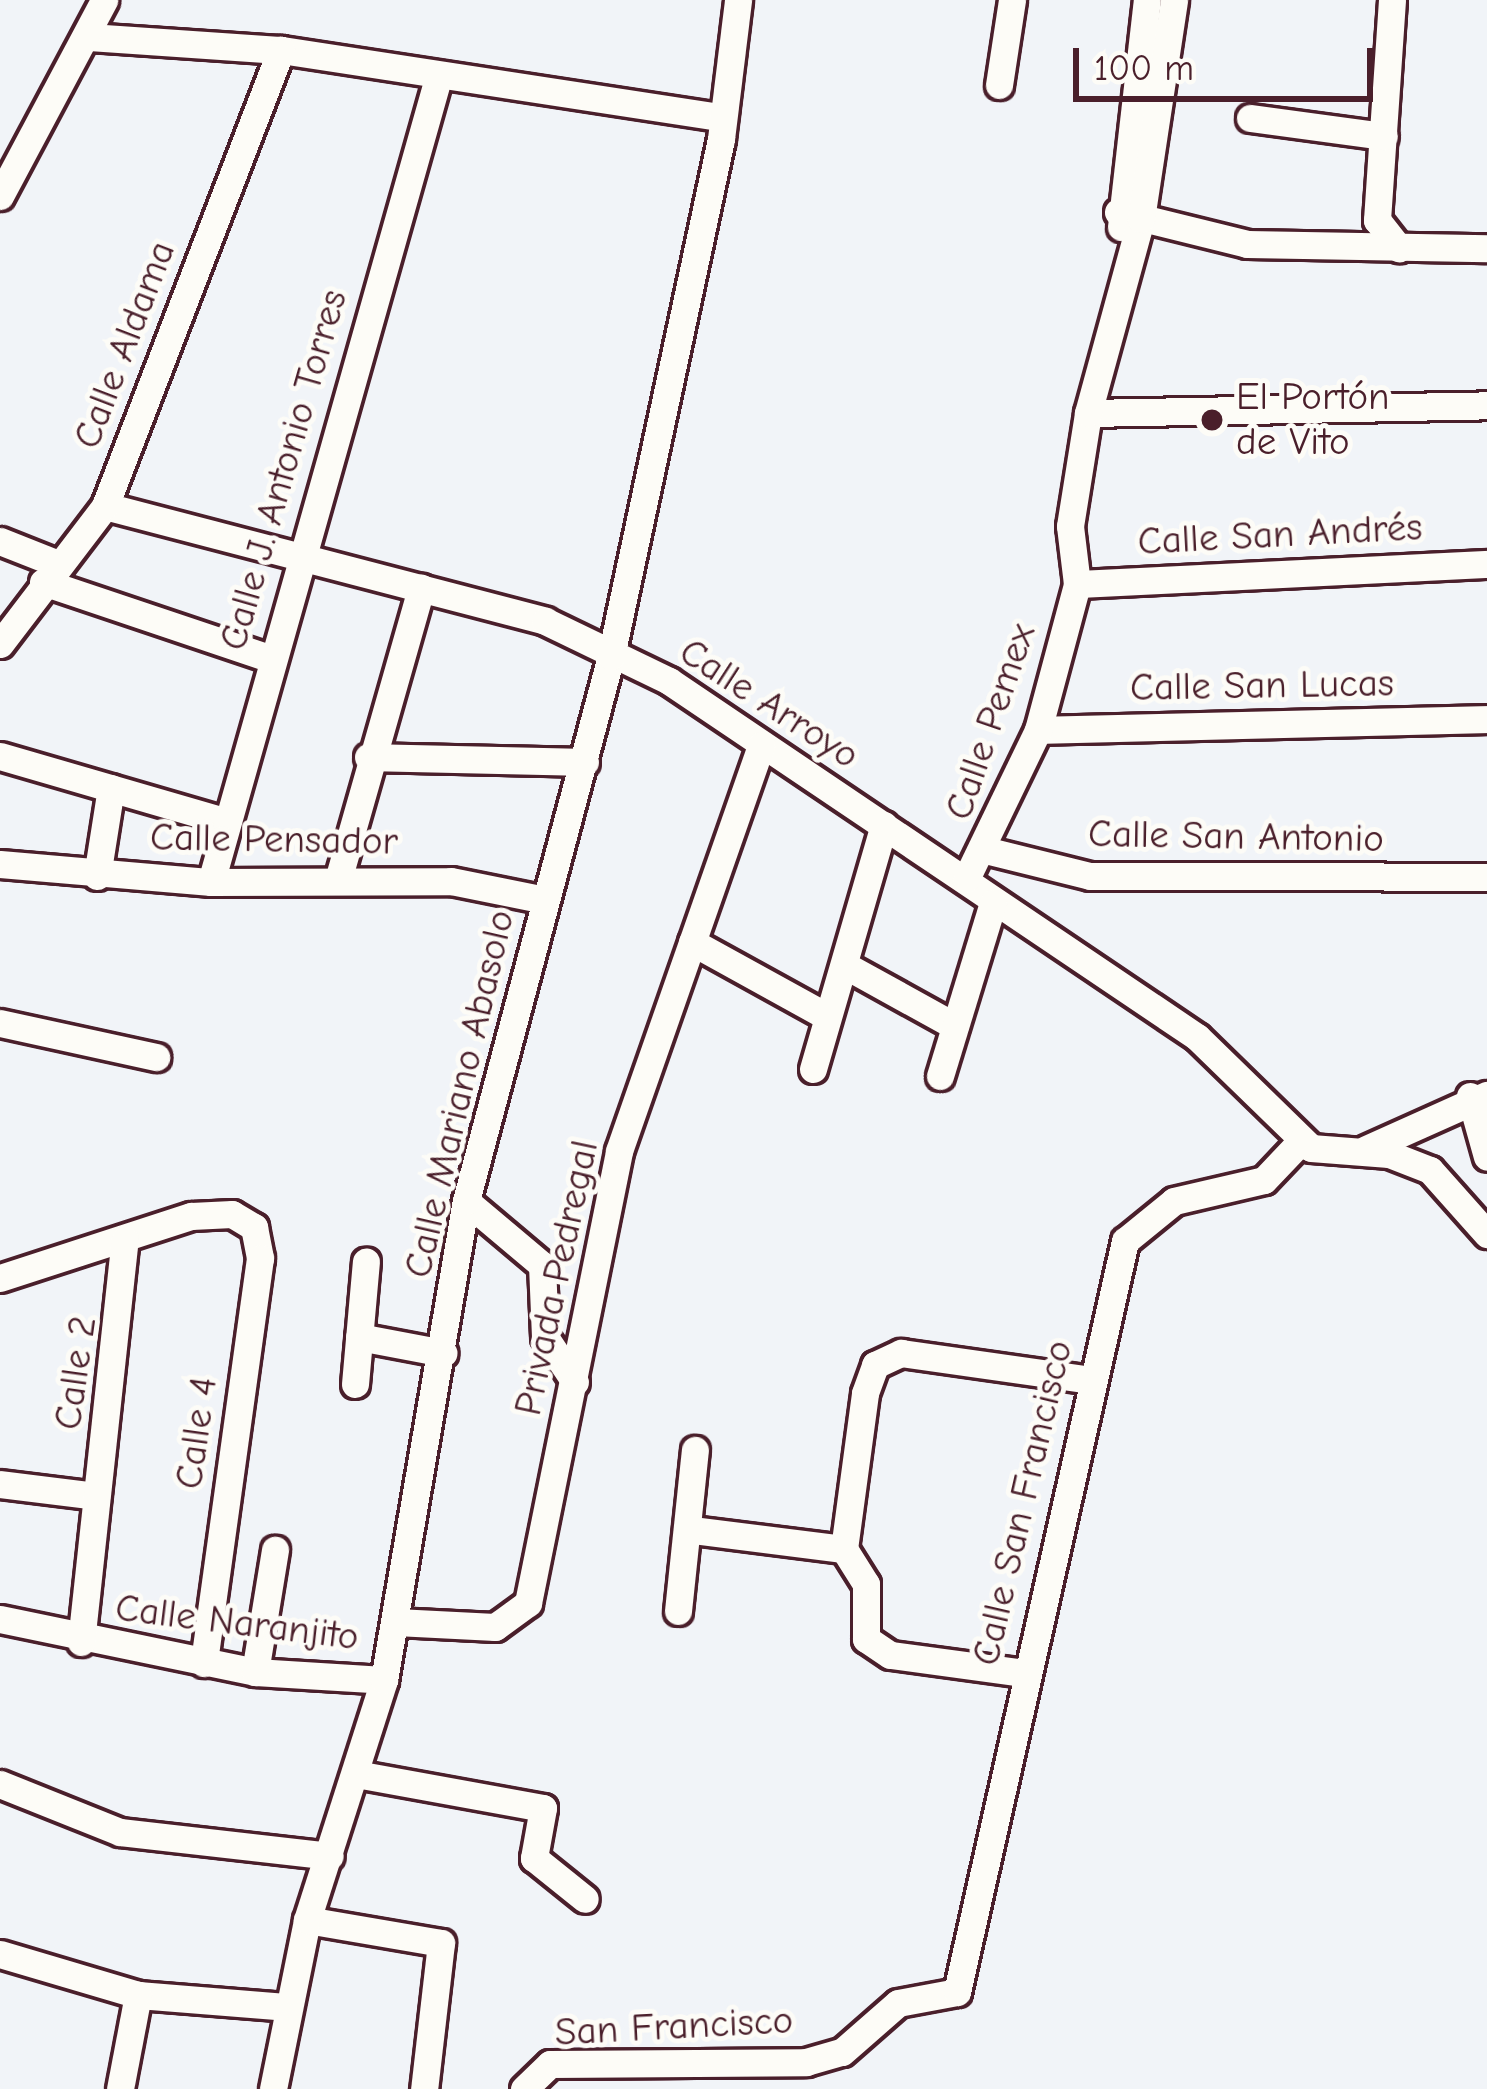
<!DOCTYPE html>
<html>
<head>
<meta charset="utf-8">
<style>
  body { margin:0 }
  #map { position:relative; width:1487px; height:2089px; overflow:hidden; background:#f1f4f8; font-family:"Comic Neue",sans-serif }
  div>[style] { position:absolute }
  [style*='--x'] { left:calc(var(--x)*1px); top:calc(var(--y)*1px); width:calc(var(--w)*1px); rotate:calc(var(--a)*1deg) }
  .roads { filter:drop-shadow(3px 0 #4a1f2b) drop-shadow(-3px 0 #4a1f2b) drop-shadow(0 3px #4a1f2b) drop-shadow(0 -3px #4a1f2b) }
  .minor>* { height:27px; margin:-13.5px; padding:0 13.5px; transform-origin:13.5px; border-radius:13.5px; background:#fdfcf7 }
  .dots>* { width:33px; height:33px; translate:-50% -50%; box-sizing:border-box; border:6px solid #fdfcf7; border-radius:50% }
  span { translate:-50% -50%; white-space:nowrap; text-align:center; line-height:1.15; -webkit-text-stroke:10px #fdfcf7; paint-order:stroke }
  .street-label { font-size:39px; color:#4a1f2b }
  .poi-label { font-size:39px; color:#4a1f2b }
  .left { translate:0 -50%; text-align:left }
  .scale { position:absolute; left:1073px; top:48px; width:300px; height:54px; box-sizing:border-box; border:6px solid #4a1f2b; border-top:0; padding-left:15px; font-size:36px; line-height:42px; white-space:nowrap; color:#4a1f2b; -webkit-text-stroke:9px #fdfcf7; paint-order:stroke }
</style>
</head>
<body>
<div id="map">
  <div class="roads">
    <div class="minor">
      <i style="--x:1392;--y:0;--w:221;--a:93.9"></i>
      <i style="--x:1377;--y:220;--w:36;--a:52"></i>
      <i style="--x:88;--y:37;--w:193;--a:3.9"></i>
      <i style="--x:281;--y:50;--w:442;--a:8.7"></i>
      <i style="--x:999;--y:85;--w:86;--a:-81.3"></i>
      <i style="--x:1250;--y:118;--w:135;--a:7.7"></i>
      <i style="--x:0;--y:196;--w:222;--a:-62"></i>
      <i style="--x:1118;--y:212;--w:133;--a:13.9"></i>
      <i style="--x:1247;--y:244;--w:240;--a:1"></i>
      <i style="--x:1121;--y:227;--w:228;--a:-83.5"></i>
      <i style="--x:1088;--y:413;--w:399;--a:-1.1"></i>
      <i style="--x:105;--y:506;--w:455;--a:14.6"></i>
      <i style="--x:545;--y:621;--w:138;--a:25.8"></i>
      <i style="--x:669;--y:681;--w:637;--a:33.99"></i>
      <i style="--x:1197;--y:1037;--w:159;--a:44.2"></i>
      <i style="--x:1311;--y:1148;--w:78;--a:4.4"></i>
      <i style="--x:1389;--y:1154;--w:44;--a:21.3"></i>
      <i style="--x:1430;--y:1170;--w:86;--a:48.3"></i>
      <i style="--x:0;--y:541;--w:62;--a:21.6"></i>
      <i style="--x:43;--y:582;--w:238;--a:18.6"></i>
      <i style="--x:1077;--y:584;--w:410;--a:-2.8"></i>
      <i style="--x:0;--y:644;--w:173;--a:-52.7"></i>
      <i style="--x:105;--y:506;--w:489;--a:-68.9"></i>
      <i style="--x:1038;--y:730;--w:449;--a:-1.4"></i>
      <i style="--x:0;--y:756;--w:233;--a:16.2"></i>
      <i style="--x:368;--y:757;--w:217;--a:1.3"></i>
      <i style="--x:989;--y:851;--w:104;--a:13.9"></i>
      <i style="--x:1090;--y:876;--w:397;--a:0.1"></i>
      <i style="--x:0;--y:864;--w:212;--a:4.9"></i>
      <i style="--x:211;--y:882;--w:240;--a:-0.2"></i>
      <i style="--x:451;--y:881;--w:96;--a:11.4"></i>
      <i style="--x:97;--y:876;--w:89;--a:-81"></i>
      <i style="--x:966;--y:879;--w:165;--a:-64.2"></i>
      <i style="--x:1038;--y:730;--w:151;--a:-75"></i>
      <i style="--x:1077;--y:584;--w:58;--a:-96.9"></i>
      <i style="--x:1070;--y:526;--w:114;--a:-80.9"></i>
      <i style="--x:1088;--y:413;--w:201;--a:-74.7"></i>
      <i style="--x:1141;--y:219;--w:221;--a:-81.4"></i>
      <i style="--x:338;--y:880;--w:304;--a:-74.1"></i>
      <i style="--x:211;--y:882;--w:831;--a:-74.23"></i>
      <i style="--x:692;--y:942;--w:153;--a:28.9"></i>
      <i style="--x:848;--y:967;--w:122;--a:28.9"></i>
      <i style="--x:0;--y:1023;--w:160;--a:12.3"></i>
      <i style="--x:813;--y:1069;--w:254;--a:-73.8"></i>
      <i style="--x:940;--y:1076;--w:181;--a:-73"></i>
      <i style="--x:1470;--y:1096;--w:63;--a:74.4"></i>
      <i style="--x:1366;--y:1149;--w:133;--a:-24.1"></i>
      <i style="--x:466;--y:1201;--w:99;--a:40.1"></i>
      <i style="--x:542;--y:1265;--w:72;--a:87.6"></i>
      <i style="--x:545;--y:1337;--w:54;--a:56.3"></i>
      <i style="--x:0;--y:1278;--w:201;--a:-18"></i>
      <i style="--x:191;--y:1216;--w:41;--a:-2.8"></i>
      <i style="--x:232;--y:1214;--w:26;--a:31"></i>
      <i style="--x:254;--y:1227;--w:32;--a:79"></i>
      <i style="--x:260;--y:1258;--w:409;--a:97.9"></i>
      <i style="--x:359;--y:1337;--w:86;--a:10.7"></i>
      <i style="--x:355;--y:1384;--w:123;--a:-84.9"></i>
      <i style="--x:0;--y:1484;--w:97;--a:7.1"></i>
      <i style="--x:693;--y:1530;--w:152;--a:7.2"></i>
      <i style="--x:678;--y:1611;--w:162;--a:-84"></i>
      <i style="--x:0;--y:1619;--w:260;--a:11.7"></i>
      <i style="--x:255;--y:1672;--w:129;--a:3.5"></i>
      <i style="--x:396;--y:1622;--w:99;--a:2.9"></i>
      <i style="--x:495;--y:1627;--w:41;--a:-36"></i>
      <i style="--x:528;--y:1603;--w:461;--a:-78.6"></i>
      <i style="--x:619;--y:1151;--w:430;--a:-70.7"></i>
      <i style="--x:81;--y:1642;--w:405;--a:-83.8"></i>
      <i style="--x:255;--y:1672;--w:124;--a:-80.7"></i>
      <i style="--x:1024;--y:1673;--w:135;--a:-172.3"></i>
      <i style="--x:890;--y:1655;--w:29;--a:-146"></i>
      <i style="--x:866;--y:1639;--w:55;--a:-90"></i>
      <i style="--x:866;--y:1584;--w:41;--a:-122.2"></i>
      <i style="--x:844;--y:1549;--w:157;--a:-82.3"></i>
      <i style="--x:865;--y:1393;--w:30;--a:-70"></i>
      <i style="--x:875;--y:1365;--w:29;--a:-25"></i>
      <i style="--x:901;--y:1353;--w:192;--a:8.1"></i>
      <i style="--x:356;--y:1774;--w:190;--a:10.3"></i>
      <i style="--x:543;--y:1808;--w:51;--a:100.2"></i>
      <i style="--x:534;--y:1858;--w:65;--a:38.8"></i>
      <i style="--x:0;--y:1784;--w:129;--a:21.8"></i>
      <i style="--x:120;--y:1832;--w:211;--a:6.5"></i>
      <i style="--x:307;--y:1920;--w:136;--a:9.7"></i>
      <i style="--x:441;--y:1943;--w:147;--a:96.6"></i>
      <i style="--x:0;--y:1954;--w:144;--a:16.5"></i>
      <i style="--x:138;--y:1995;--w:148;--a:4.6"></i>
      <i style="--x:120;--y:2089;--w:96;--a:-79.2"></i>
      <i style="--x:273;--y:2089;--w:172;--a:-78.6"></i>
      <i style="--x:307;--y:1920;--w:252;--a:-72.2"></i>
      <i style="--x:384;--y:1680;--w:486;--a:-80.3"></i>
      <i style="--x:466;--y:1201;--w:564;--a:-75.1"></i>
      <i style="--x:611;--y:656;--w:529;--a:-77.99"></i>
      <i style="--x:721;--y:139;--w:140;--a:-83"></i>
      <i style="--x:524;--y:2089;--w:36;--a:-44"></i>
      <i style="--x:550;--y:2064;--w:256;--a:-0.4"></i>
      <i style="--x:806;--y:2062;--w:37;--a:-16"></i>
      <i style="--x:842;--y:2052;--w:74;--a:-41.2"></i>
      <i style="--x:898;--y:2003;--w:60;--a:-10.6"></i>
      <i style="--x:957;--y:1992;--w:770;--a:-77.39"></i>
      <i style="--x:1125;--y:1241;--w:63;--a:-39.2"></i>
      <i style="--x:1174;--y:1201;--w:92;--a:-13.1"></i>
      <i style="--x:1264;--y:1180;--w:55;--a:-46.5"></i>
    </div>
  </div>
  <div class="dots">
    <i style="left:1212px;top:420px;background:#4a1f2b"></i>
  </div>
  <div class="street-label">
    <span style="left:125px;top:345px;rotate:-69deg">Calle Aldama</span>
    <span style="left:284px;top:470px;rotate:-74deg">Calle J. Antonio Torres</span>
    <span style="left:1280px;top:535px;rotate:-3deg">Calle San Andrés</span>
    <span style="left:1262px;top:686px;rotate:-1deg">Calle San Lucas</span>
    <span style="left:769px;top:704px;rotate:33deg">Calle Arroyo</span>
    <span style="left:991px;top:722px;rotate:-71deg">Calle Pemex</span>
    <span style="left:1236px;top:837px;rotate:1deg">Calle San Antonio</span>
    <span style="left:274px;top:840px;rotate:1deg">Calle Pensador</span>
    <span style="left:460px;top:1094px;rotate:-77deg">Calle Mariano Abasolo</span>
    <span style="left:557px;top:1278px;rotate:-78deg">Privada Pedregal</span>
    <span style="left:76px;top:1373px;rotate:-82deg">Calle 2</span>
    <span style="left:197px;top:1433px;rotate:-82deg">Calle 4</span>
    <span style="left:1023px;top:1503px;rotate:-77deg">Calle San Francisco</span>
    <span style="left:237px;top:1623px;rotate:7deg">Calle Naranjito</span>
    <span style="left:674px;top:2027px;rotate:-3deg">San Francisco</span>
  </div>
  <div class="poi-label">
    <span class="left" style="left:1236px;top:420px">El Portón<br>de Vito</span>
  </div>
  <div class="scale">100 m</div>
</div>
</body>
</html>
